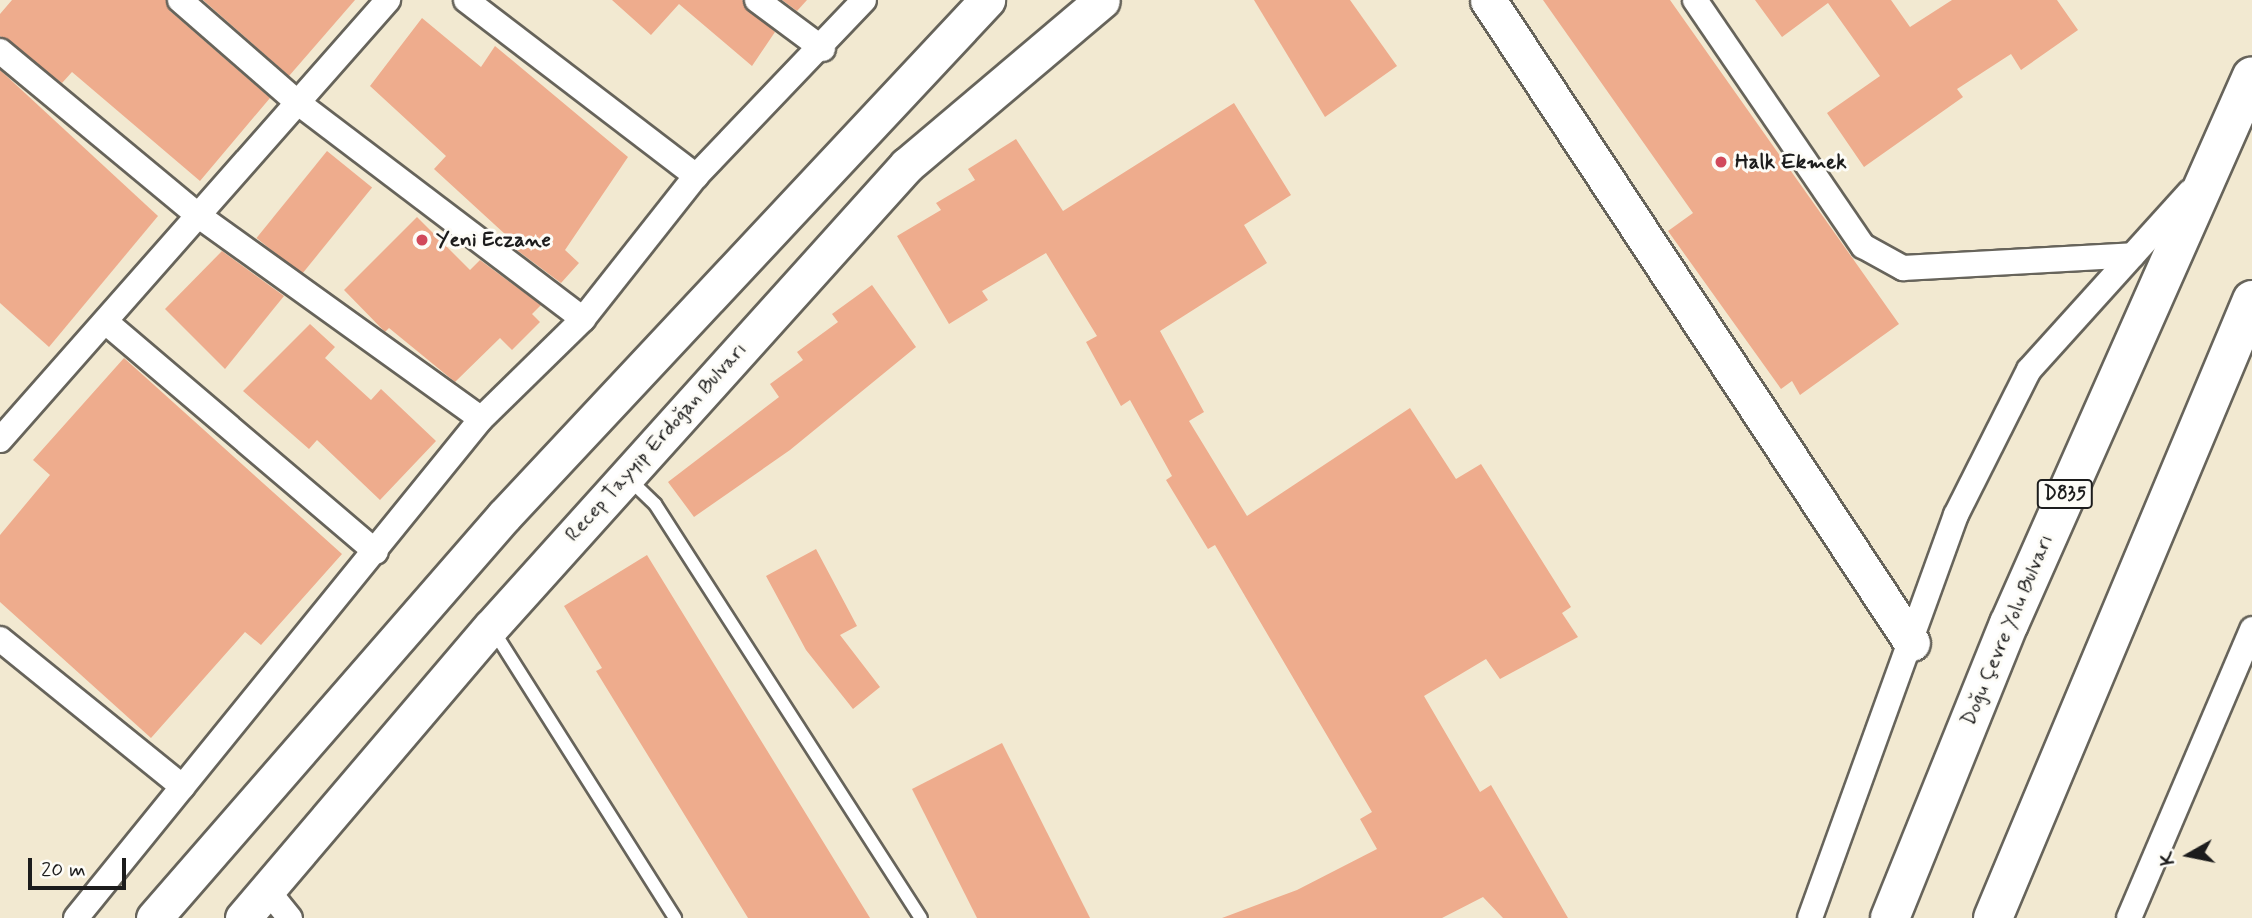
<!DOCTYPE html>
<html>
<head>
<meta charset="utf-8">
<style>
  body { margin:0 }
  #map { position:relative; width:2252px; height:918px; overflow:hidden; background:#f2e9d1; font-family:Mynerve,sans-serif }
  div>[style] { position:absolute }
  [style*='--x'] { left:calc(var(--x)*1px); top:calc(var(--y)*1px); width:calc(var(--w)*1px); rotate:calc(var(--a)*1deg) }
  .building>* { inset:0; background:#eeac8d; transform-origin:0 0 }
  .roads { filter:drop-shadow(2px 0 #67645b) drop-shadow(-2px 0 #67645b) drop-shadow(0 2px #67645b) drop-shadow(0 -2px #67645b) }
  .lane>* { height:12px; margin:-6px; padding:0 6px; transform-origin:6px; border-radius:6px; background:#fff }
  .street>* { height:24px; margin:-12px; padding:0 12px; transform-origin:12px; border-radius:12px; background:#fff }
  .secondary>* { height:35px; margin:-17.5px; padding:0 17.5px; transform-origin:17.5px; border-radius:17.5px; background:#fff }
  .highway>* { height:38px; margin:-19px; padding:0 19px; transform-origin:19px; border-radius:19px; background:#fff }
  .dots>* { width:19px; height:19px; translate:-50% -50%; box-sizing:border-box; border:4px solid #fdfcf7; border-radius:50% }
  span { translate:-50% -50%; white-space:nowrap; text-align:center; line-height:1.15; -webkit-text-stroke:6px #fdfcf7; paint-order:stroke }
  .shield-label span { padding:2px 5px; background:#fdfcf7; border:2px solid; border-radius:5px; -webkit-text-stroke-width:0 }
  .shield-label { font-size:19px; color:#1c1c1c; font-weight:700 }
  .poi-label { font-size:21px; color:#1c1c1c; font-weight:700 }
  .left { translate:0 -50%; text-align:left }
  .street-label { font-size:21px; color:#1c1c1c }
  .north { position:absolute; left:2154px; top:820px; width:70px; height:70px; -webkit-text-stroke:5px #fdfcf7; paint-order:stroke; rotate:261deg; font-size:19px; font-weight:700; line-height:28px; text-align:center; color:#1c1c1c }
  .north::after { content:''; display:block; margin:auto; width:24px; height:32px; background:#1c1c1c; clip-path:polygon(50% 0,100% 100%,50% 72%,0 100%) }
  .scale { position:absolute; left:28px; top:858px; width:98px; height:32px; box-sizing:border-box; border:4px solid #1c1c1c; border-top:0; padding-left:9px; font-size:21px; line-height:24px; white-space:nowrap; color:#1c1c1c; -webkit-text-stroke:5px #fdfcf7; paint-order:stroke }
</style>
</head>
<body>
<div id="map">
  <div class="building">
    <i style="clip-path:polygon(12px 0,166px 0,170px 11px,270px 98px,200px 181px,72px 72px,62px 83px,0 36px,0 14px)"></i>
    <i style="clip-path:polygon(203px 0,355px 0,289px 76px)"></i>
    <i style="clip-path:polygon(612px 0,742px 0,775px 32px,752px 66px,679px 4px,651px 35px)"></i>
    <i style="clip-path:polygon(782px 0,807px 0,797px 11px)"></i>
    <i style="clip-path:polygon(1254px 0,1350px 0,1397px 66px,1325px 117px)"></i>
    <i style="clip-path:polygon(1543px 0,1670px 0,1899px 324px,1800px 395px,1792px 381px,1781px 389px,1668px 231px,1693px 213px)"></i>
    <i style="clip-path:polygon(1755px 0,1891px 0,1910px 27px,1952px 0,2057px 0,2078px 30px,2021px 70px,2011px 54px,1957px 89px,1963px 97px,1864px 167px,1827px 113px,1880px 76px,1828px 3px,1782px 37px)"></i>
    <i style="clip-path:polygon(422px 18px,481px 67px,495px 46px,628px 157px,565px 250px,579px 263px,561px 283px,502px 239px,506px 235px,434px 169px,446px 156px,370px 86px)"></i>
    <i style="clip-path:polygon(0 70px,158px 216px,49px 347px,0 303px)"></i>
    <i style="clip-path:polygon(1234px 103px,1291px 195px,1244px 225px,1267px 263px,1160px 331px,1204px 412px,1189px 421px,1247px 516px,1410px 408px,1456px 479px,1481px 464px,1571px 607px,1562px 613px,1578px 637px,1500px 679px,1486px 659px,1424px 696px,1480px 792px,1491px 785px,1568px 918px,1503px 918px,1483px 897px,1442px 918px,1222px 918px,1297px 890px,1377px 849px,1360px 819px,1372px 812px,1215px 545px,1208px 549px,1166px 480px,1172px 476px,1130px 400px,1121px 406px,1086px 342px,1097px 336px,1046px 253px,982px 291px,988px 300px,949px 324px,897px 236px,941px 210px,936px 203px,975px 180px,968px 169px,1016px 139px,1063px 211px)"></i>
    <i style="left:327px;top:151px;width:58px;height:112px;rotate:39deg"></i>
    <i style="clip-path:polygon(417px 217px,470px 270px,480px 260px,541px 305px,532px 314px,540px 322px,512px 350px,500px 338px,455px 382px,389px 328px,385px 332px,344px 290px)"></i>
    <i style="clip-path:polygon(222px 251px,284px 296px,225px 369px,165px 309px)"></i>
    <i style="clip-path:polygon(872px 285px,916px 347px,790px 450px,694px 517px,668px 482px,779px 397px,770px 384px,803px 360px,797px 352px,838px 322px,832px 314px)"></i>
    <i style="clip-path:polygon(310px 324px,335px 347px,325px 358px,371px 400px,381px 389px,436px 441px,380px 500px,317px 440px,309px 449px,243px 391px)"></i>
    <i style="clip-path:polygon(124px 358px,342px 554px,261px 645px,245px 632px,151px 738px,0 602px,0 535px,50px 475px,33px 460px)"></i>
    <i style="clip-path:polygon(816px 549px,857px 626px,840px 635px,880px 687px,853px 709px,806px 650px,766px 576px)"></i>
    <i style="clip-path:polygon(647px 555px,870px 918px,748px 918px,596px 671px,602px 668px,564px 606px)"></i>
    <i style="clip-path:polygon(1002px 743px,1090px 918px,977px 918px,912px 789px)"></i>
  </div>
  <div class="roads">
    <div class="lane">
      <i style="--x:629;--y:479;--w:36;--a:44"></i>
      <i style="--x:655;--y:504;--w:492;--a:57.3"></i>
      <i style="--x:493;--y:630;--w:341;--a:57.7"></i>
    </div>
    <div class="street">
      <i style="--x:180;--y:0;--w:155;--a:41.1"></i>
      <i style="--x:297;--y:102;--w:359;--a:37.2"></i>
      <i style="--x:466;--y:0;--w:290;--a:37.4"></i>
      <i style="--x:757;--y:0;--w:82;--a:36.6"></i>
      <i style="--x:1695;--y:0;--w:298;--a:55.7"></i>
      <i style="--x:1863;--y:246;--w:46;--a:28.8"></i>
      <i style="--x:1903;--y:268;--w:230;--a:-3.2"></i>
      <i style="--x:0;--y:51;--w:259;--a:39.7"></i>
      <i style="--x:199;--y:216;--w:347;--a:35.7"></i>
      <i style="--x:107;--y:323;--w:353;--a:40.4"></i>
      <i style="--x:0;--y:440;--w:587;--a:-48.59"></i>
      <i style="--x:0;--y:639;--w:235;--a:39"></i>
      <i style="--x:268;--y:891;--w:35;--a:51"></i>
      <i style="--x:76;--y:918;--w:643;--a:-50.94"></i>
      <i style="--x:481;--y:419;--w:143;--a:-44.4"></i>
      <i style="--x:583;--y:319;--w:182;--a:-51.7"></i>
      <i style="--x:696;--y:176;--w:243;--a:-46.3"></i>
      <i style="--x:1810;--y:918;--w:429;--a:-70.1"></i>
      <i style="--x:1956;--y:515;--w:162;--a:-63.3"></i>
      <i style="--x:2029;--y:370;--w:240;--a:-47.9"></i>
      <i style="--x:2129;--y:918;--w:314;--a:-66.9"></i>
    </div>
    <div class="secondary">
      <i style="--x:1488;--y:0;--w:770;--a:56.6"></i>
      <i style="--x:154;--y:918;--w:533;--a:-48.96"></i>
      <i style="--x:504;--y:516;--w:707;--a:-46.89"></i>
      <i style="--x:243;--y:918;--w:382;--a:-49.6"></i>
      <i style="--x:491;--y:627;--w:622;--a:-48"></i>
      <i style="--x:907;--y:165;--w:255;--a:-40.2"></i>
    </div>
    <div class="highway">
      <i style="--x:1890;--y:918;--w:317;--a:-68"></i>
      <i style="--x:2009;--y:624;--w:599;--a:-66.09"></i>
      <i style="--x:1993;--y:918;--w:670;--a:-67.26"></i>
    </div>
  </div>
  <div class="dots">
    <i style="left:1721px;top:162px;background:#d1495b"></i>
    <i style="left:422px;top:240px;background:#d1495b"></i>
  </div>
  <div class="shield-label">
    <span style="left:2065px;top:494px">D835</span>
  </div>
  <div class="poi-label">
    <span class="left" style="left:1735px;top:162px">Halk Ekmek</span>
    <span class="left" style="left:436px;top:240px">Yeni Eczane</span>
  </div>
  <div class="street-label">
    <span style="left:656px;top:442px;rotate:-48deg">Recep Tayyip Erdoğan Bulvarı</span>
    <span style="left:2007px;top:630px;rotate:-67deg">Doğu Çevre Yolu Bulvarı</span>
  </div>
  <div class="north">K</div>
  <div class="scale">20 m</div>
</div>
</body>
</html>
